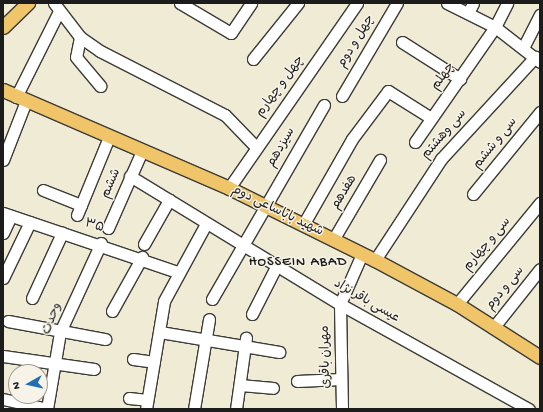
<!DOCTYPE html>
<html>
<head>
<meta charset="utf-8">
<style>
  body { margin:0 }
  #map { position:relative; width:543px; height:412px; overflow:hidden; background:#f0ebd4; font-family:"Gochi Hand","Playpen Sans Arabic",sans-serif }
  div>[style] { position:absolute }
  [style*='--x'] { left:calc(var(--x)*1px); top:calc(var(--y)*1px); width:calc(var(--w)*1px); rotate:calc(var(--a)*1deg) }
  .roads { filter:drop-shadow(1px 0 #3c3b38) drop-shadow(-1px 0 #3c3b38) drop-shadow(0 1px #3c3b38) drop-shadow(0 -1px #3c3b38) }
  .minor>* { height:11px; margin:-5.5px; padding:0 5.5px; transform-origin:5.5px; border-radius:5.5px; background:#fff }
  .major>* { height:13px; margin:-6.5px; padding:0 6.5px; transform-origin:6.5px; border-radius:6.5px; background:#f0c469 }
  span { translate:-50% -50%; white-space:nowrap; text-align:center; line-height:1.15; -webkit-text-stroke:3px #f7f3e8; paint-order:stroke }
  .street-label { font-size:13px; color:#1c1c1c }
  .neighbourhood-label { font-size:14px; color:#1c1c1c; letter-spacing:1px }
  .frame { position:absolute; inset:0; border:4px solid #1c1c1c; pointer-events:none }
  .north { position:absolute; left:8px; top:364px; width:40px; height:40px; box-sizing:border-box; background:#f7f3e8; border:1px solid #9f9d96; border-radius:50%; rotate:262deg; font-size:11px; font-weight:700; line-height:16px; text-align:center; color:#1c1c1c }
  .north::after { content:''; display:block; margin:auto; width:14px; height:18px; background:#1f6fb2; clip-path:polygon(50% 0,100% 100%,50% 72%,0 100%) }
</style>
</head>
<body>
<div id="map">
  <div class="roads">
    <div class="minor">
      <i style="--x:54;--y:3;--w:43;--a:52.6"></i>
      <i style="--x:80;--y:37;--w:24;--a:35"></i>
      <i style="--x:100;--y:51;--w:140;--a:27.1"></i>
      <i style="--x:225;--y:115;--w:45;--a:45.9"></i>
      <i style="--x:180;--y:3;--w:59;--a:30.5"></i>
      <i style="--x:231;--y:33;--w:36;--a:-56"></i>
      <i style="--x:447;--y:3;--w:54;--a:26.6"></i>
      <i style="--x:495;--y:27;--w:57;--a:37.9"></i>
      <i style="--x:468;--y:13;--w:11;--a:-63"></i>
      <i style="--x:80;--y:37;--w:20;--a:101"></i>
      <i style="--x:76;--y:57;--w:38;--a:50"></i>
      <i style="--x:402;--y:42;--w:69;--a:32.5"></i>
      <i style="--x:524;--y:46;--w:35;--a:-63"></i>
      <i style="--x:253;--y:59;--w:72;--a:-51.2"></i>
      <i style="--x:342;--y:96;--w:108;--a:-59.4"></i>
      <i style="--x:16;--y:97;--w:96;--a:-63.4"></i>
      <i style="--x:415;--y:142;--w:140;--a:-55.2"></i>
      <i style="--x:495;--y:27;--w:27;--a:-63"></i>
      <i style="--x:3;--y:160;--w:63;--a:-68.7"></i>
      <i style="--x:130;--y:176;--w:246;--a:31.4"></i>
      <i style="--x:340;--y:304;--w:216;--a:29.1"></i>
      <i style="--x:229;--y:188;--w:225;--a:-55.3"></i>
      <i style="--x:43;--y:190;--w:41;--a:21.5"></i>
      <i style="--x:473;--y:194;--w:106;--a:-50.7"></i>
      <i style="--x:3;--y:213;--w:184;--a:18.7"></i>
      <i style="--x:77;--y:215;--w:84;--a:-67.7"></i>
      <i style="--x:303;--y:225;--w:99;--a:-60.3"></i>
      <i style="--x:352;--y:139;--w:60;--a:-53.1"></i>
      <i style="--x:388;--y:91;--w:51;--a:32.1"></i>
      <i style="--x:108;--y:228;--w:84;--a:-66.2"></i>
      <i style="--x:3;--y:233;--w:19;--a:-65"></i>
      <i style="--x:333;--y:240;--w:93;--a:-59.6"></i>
      <i style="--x:144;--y:244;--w:51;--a:-60.4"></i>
      <i style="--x:375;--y:260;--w:121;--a:-56.8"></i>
      <i style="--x:441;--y:159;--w:139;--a:-47.3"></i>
      <i style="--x:3;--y:278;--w:62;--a:-64.3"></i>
      <i style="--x:32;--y:298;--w:72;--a:-65.2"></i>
      <i style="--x:212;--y:299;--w:224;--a:-60"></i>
      <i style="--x:457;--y:304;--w:131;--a:-50.6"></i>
      <i style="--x:112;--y:311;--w:62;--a:-60.9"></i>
      <i style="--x:252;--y:314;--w:55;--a:-63"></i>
      <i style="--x:8;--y:321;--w:99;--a:10.5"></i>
      <i style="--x:493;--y:328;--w:75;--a:-51.5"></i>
      <i style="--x:160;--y:332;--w:121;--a:9.5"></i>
      <i style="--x:3;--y:356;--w:92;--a:8.1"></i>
      <i style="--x:133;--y:359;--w:21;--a:8"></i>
      <i style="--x:297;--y:381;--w:44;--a:-2.6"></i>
      <i style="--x:240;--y:385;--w:33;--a:5"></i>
      <i style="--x:129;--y:398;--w:18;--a:6"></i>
      <i style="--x:3;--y:399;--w:45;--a:12.8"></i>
      <i style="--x:47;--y:409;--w:78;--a:-80.4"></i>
      <i style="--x:60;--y:332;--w:98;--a:-65.3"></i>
      <i style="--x:146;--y:409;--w:109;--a:-80.5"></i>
      <i style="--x:164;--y:301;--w:88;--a:-61.4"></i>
      <i style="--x:194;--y:409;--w:91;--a:-80.5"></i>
      <i style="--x:236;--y:409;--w:72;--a:-82"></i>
      <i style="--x:342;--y:409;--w:105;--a:-91.1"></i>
      <i style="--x:340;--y:304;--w:55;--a:-66.3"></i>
    </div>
    <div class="major">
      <i style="--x:3;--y:27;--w:35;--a:-44"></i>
      <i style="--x:3;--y:90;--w:246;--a:23.4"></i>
      <i style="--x:229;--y:188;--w:163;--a:26.3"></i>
      <i style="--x:375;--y:260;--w:93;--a:28.2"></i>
      <i style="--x:457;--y:304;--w:98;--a:32.6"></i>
    </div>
  </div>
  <div class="street-label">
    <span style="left:357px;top:42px;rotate:-59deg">چهل و دوم</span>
    <span style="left:444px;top:77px;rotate:-54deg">چهلم</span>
    <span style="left:281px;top:87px;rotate:-54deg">چهل و چهارم</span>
    <span style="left:445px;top:135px;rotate:-49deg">سی وهشتم</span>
    <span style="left:496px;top:144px;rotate:-51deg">سی و ششم</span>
    <span style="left:282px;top:148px;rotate:-60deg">سیزدهم</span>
    <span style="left:112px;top:184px;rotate:-66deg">ششم</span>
    <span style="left:345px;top:193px;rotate:-59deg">هفدهم</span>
    <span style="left:277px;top:212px;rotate:26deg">شهید باباساعی دوم</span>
    <span style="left:94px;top:227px;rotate:16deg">۳۵</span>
    <span style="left:488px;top:245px;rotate:-50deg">سی و چهارم</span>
    <span style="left:506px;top:289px;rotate:-51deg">سی و دوم</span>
    <span style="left:366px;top:302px;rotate:30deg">عیسی باقر نژاد</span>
    <span style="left:53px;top:319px;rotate:-70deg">وحدت</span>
    <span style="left:327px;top:357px;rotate:-91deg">مهران باقری</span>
  </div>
  <div class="neighbourhood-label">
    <span style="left:298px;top:263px">HOSSEIN ABAD</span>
  </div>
  <div class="frame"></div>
  <div class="north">N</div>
</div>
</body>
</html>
